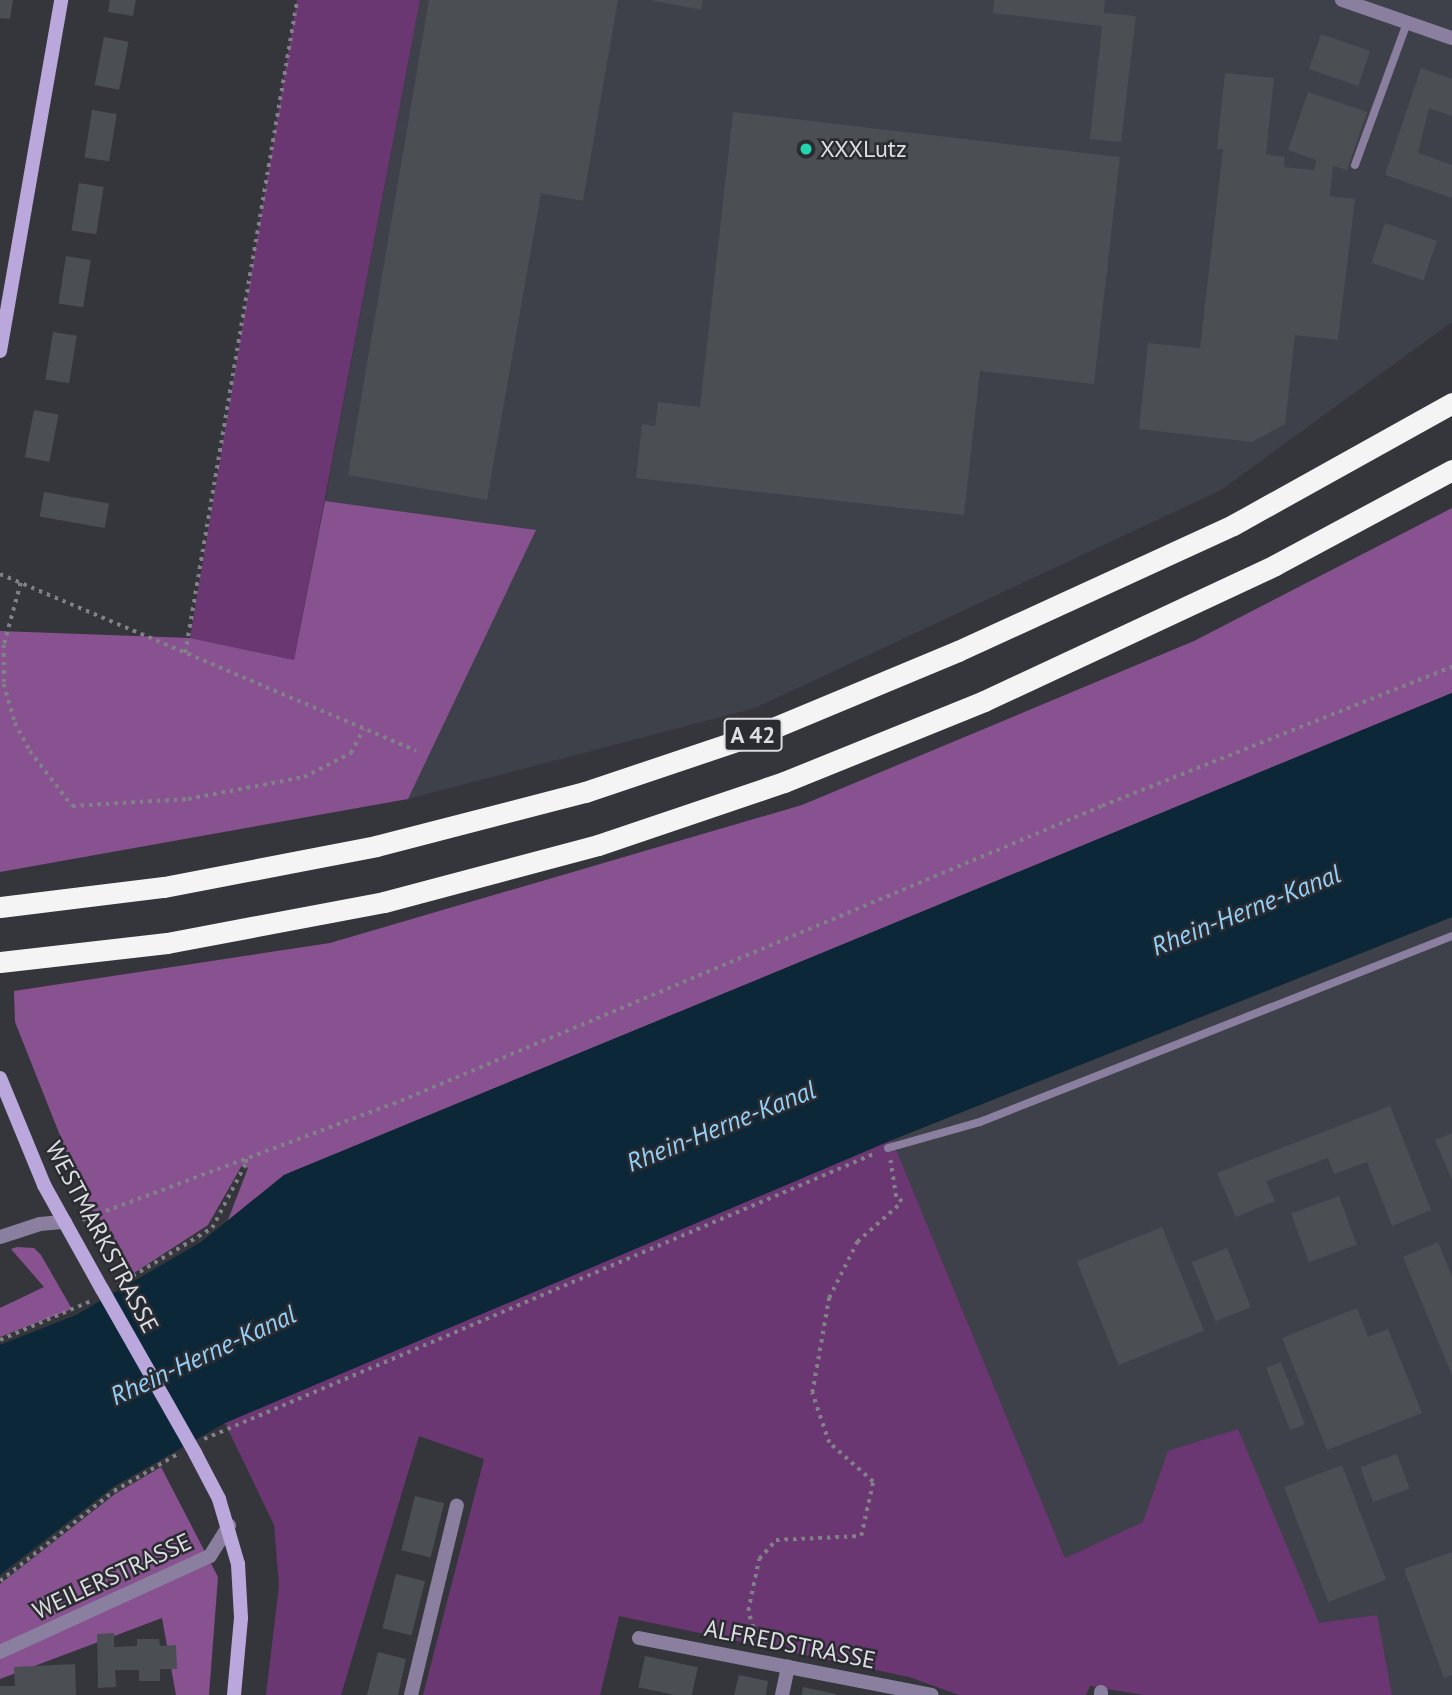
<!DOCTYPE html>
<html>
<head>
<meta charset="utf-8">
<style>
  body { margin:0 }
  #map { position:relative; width:1452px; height:1695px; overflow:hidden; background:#35363b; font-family:"PT Sans",sans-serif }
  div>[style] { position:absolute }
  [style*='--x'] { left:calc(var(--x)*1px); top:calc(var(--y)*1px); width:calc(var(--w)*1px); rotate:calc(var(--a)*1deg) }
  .built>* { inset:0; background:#3e404a }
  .green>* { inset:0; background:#6b3773 }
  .forest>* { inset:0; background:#885290 }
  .water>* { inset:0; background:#0b2738 }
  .building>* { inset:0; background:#4b4e53; transform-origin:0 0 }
  .path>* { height:3.5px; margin-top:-1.75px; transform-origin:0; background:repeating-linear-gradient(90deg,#818287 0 3.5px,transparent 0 8.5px) }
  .lane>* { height:8px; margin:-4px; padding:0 4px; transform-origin:4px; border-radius:4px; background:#8b7fa0 }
  .street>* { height:14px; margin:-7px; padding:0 7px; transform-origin:7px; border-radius:7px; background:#8b7fa0 }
  .secondary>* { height:14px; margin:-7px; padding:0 7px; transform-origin:7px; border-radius:7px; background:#baa7dc }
  .highway>* { height:21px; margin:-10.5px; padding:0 10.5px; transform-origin:10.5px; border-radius:10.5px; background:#f4f4f4 }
  .secondary-bridge>* { height:14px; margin:-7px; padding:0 7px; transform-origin:7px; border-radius:7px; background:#baa7dc }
  .dots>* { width:19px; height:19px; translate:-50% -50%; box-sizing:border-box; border:4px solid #2b2c31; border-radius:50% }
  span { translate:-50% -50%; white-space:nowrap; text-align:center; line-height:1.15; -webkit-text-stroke:5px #2b2c31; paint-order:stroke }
  .shield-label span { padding:2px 5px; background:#2b2c31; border:2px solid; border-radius:5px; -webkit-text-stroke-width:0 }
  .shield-label { font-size:23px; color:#dddee1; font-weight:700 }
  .poi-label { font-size:24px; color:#dddee1 }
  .left { translate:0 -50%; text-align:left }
  .street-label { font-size:24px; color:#dddee1 }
  .water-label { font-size:26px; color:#92d2fa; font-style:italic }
</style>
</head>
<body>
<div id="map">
  <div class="built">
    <i style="clip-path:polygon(420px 0,1452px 0,1452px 322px,1221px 490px,755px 708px,408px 799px,535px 531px,325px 501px)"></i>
    <i style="clip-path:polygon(1452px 917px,1452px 1695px,1269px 1695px,1143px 1522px,1065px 1558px,892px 1140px)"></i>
  </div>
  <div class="green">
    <i style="clip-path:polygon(297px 0,420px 0,294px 660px,190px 638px)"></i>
    <i style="clip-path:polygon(892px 1140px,1065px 1558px,1143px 1522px,1168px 1451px,1238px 1429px,1319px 1623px,1377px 1615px,1392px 1695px,1143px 1695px,1090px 1686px,1086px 1695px,959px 1695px,909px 1677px,619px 1616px,600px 1695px,423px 1695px,484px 1459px,419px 1436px,341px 1695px,266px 1695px,279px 1585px,274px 1525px,225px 1423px)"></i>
  </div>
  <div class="forest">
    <i style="clip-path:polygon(325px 501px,536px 530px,408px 799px,0 872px,0 631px,190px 638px,294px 660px)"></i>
    <i style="clip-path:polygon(1452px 508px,1452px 693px,284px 1175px,226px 1225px,248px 1168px,242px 1165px,208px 1225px,134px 1273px,108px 1228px,88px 1206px,15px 1022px,14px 991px,330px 943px,802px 805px,1194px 641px)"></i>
    <i style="clip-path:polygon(17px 1247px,34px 1248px,41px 1255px,72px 1309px,0 1337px,0 1308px,44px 1287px,11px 1249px)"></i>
    <i style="clip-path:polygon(161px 1467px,218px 1577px,209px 1695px,176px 1695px,162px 1618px,0 1679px,0 1584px,115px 1494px)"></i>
  </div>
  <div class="water">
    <i style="clip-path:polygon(1452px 693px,1452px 917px,892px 1140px,225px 1423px,113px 1487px,0 1575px,0 1345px,76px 1315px,201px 1242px,284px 1175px)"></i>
  </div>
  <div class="building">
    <i style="clip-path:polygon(0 0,13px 0,10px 19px,0 18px)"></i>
    <i style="clip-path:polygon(110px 0,136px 0,133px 16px,108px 12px)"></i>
    <i style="clip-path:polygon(429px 0,618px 0,583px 201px,541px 193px,487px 500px,348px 475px)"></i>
    <i style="clip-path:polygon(650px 0,703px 0,701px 10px)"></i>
    <i style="clip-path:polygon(994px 0,1105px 0,1104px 13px,1136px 16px,1121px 142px,1090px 139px,1102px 26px,993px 13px)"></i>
    <i style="left:1321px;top:34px;width:52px;height:37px;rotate:19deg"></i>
    <i style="left:104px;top:37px;width:25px;height:49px;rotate:11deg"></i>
    <i style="clip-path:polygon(1421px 68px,1452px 79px,1452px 116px,1429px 108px,1418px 153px,1452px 165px,1452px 198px,1385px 175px)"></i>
    <i style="clip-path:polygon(1225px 73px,1274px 78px,1266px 154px,1285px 157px,1284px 167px,1314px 170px,1316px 160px,1288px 150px,1308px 92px,1367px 112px,1347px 170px,1333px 166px,1330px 196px,1355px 199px,1338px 340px,1295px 335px,1285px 424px,1252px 442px,1139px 429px,1148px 343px,1200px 348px,1223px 149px,1217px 149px)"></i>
    <i style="left:92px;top:110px;width:25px;height:48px;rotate:9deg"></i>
    <i style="clip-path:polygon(733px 112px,1120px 157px,1094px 384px,980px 371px,964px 515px,636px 478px,642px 424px,655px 426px,658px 402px,700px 407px)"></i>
    <i style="left:79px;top:183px;width:25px;height:48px;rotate:9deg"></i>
    <i style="left:1385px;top:223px;width:55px;height:42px;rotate:19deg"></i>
    <i style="left:66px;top:256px;width:25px;height:48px;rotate:9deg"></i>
    <i style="left:53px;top:332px;width:24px;height:48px;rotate:9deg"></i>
    <i style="left:34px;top:410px;width:25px;height:48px;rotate:11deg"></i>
    <i style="left:44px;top:492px;width:66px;height:25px;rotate:10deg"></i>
    <i style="clip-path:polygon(1390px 1106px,1431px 1210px,1392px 1226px,1367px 1162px,1334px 1174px,1328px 1158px,1266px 1181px,1275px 1201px,1236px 1217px,1217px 1173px)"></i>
    <i style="clip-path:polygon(1452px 1133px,1452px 1180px,1435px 1140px)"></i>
    <i style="left:1339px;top:1196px;width:52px;height:51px;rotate:70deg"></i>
    <i style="left:1162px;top:1227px;width:112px;height:92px;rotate:68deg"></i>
    <i style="clip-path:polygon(1438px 1242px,1452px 1276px,1452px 1375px,1403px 1257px)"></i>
    <i style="left:1227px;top:1248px;width:64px;height:38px;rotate:68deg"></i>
    <i style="clip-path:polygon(1357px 1308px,1368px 1337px,1388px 1329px,1422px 1413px,1327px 1450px,1282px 1338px)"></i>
    <i style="left:1281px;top:1362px;width:67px;height:16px;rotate:69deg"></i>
    <i style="left:1397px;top:1454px;width:37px;height:39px;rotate:70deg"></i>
    <i style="left:1342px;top:1465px;width:123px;height:62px;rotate:69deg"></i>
    <i style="left:415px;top:1496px;width:30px;height:56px;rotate:14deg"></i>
    <i style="clip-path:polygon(1452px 1552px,1452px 1675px,1444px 1678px,1404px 1569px)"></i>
    <i style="left:396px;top:1574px;width:30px;height:56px;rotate:14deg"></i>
    <i style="clip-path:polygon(114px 1633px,114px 1647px,137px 1646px,137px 1639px,159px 1639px,160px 1646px,176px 1645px,177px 1669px,160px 1669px,160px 1681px,139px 1681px,139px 1670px,115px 1670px,116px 1687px,98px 1688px,97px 1634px)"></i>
    <i style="clip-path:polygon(378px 1652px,406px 1659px,398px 1695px,367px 1695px)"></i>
    <i style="left:645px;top:1656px;width:54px;height:32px;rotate:12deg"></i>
    <i style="clip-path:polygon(75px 1664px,76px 1695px,0 1695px,0 1686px,15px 1686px,14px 1667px)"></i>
    <i style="clip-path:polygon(739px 1675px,768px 1681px,766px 1695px,734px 1695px)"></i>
    <i style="clip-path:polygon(803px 1687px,836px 1694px,836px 1695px,802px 1695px)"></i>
  </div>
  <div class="path">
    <i style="--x:0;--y:574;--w:452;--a:23"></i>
    <i style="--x:21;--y:583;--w:64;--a:105.3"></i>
    <i style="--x:4;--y:645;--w:39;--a:90"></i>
    <i style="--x:4;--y:684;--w:41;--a:74.2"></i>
    <i style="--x:15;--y:723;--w:32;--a:62"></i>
    <i style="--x:30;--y:751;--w:69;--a:52.6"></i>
    <i style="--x:72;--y:806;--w:116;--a:-3.5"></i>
    <i style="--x:188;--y:799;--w:118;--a:-10.7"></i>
    <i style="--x:304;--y:777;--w:53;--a:-27.1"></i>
    <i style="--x:351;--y:753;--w:27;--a:-63"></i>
    <i style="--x:185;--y:653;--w:663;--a:-80.27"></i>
    <i style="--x:82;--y:1220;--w:332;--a:-20.5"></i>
    <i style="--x:393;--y:1104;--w:769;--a:-22.8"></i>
    <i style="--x:1102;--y:806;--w:377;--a:-21.7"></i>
    <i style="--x:118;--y:1285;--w:110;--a:-31.2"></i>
    <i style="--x:212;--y:1228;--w:73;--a:-62.4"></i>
    <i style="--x:246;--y:1163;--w:7;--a:-98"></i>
    <i style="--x:0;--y:1340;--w:99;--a:-23.2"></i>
    <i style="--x:204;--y:1439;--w:730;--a:-23.05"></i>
    <i style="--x:0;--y:1581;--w:145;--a:-38.3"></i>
    <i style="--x:114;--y:1491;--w:72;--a:-30.1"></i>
    <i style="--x:758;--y:1644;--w:34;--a:-107"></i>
    <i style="--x:748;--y:1611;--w:53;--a:-78.1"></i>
    <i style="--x:759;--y:1559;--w:25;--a:-48"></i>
    <i style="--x:776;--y:1540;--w:85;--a:-2.7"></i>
    <i style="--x:861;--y:1536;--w:55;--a:-77.5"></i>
    <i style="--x:873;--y:1482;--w:59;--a:-138.4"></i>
    <i style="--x:829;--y:1443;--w:53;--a:-108.8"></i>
    <i style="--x:812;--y:1393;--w:97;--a:-79.9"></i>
    <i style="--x:829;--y:1298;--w:63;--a:-63.4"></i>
    <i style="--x:857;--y:1242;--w:60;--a:-41.6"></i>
    <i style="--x:902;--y:1202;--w:8;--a:-140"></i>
    <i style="--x:896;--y:1197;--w:37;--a:-99"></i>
  </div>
  <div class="lane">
    <i style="--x:1355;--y:165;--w:151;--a:-69.9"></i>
    <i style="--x:888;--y:1148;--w:96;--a:-15.8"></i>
    <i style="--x:980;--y:1122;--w:507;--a:-21.51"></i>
  </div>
  <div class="street">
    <i style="--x:1342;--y:0;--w:116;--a:19.1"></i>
    <i style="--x:0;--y:1237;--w:42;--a:-18"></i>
    <i style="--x:40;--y:1224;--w:25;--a:-5"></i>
    <i style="--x:639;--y:1638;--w:298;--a:11"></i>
    <i style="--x:0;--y:1652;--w:231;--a:-24.6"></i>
    <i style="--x:210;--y:1556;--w:36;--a:-58"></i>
    <i style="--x:411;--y:1695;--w:195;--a:-76.4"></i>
    <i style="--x:782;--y:1695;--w:29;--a:-78"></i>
    <i style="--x:1101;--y:1695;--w:3;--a:-90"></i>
  </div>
  <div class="secondary">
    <i style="--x:0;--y:351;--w:356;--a:-80.1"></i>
    <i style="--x:0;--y:1078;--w:116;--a:67.6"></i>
    <i style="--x:44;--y:1185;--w:119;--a:60.9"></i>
    <i style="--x:195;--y:1453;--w:52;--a:62.4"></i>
    <i style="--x:219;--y:1499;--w:68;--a:73.7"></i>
    <i style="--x:238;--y:1564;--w:54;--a:86.8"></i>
    <i style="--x:241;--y:1618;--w:77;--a:95.2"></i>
  </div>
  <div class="highway">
    <i style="--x:0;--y:907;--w:165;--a:-7"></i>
    <i style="--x:164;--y:887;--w:216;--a:-10.9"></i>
    <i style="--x:376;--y:846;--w:216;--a:-14.5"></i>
    <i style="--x:585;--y:792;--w:191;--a:-18.6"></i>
    <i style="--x:766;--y:731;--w:208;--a:-22.6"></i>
    <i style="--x:958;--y:651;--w:302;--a:-24.6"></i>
    <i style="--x:1233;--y:525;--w:251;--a:-29.1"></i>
    <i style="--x:0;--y:962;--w:168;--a:-6.5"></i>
    <i style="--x:167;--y:943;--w:221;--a:-10.7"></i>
    <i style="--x:384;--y:902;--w:221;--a:-14.9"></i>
    <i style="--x:598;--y:845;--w:196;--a:-18.7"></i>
    <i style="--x:784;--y:782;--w:216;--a:-22"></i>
    <i style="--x:984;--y:701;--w:321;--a:-25"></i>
    <i style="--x:1275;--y:565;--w:201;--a:-28.2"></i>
  </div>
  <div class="secondary-bridge">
    <i style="--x:102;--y:1289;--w:189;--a:60.4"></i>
  </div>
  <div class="dots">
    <i style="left:806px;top:149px;background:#23d5af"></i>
  </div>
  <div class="shield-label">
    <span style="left:753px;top:735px">A 42</span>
  </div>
  <div class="poi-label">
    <span class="left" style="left:820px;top:149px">XXXLutz</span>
  </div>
  <div class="street-label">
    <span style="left:102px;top:1237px;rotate:62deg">WESTMARKSTRASSE</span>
    <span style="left:112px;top:1576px;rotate:-25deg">WEILERSTRASSE</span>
    <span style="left:790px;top:1644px;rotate:11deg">ALFREDSTRASSE</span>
  </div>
  <div class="water-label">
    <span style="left:1246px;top:910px;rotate:-22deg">Rhein-Herne-Kanal</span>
    <span style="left:721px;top:1126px;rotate:-22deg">Rhein-Herne-Kanal</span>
    <span style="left:203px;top:1355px;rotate:-25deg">Rhein-Herne-Kanal</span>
  </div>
</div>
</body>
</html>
